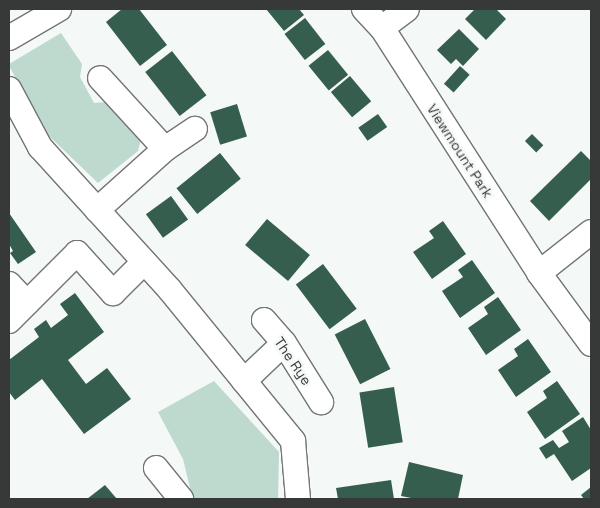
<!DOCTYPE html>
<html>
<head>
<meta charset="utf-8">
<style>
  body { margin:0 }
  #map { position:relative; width:600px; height:508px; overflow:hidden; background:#f4f8f6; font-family:"Space Grotesk",sans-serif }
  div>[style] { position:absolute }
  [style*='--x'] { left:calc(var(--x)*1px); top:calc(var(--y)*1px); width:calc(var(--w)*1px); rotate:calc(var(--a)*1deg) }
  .green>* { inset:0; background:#bed9cd }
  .building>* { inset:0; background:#365e4e; transform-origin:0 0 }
  .roads { filter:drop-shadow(1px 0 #727574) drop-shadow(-1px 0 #727574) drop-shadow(0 1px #727574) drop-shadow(0 -1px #727574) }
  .street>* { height:24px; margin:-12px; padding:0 12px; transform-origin:12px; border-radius:12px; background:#fff }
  span { translate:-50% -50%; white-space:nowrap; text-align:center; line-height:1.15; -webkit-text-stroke:5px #f4f8f6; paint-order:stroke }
  .street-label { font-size:14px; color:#373838 }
  .frame { position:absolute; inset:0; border:10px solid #373838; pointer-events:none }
</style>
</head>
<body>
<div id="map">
  <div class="green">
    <i style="clip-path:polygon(61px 33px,82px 64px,80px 77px,94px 103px,107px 102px,141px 139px,138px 151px,98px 183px,48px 135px,9px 66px,9px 64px)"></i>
    <i style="clip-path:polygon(214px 381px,279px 452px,278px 499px,195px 499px,192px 496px,183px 459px,158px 412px)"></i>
  </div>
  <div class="building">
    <i style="clip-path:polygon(122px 9px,139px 9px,167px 45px,140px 66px,106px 22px)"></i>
    <i style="clip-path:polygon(266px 9px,299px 9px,304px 15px,284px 31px)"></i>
    <i style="clip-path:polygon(475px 9px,496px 9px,506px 19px,486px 40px,465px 19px)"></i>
    <i style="left:305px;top:18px;width:33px;height:26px;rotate:52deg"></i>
    <i style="clip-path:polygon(459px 29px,479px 49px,463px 66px,456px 59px,451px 64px,437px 50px)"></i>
    <i style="left:328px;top:50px;width:32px;height:25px;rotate:51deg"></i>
    <i style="left:172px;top:51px;width:56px;height:34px;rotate:52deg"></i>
    <i style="left:460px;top:66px;width:13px;height:24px;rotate:42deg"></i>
    <i style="left:350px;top:76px;width:33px;height:25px;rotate:50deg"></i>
    <i style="left:237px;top:104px;width:34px;height:28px;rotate:73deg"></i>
    <i style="left:378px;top:114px;width:16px;height:24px;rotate:55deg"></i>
    <i style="left:532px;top:134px;width:16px;height:10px;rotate:45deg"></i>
    <i style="clip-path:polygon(581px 151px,591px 161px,591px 179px,549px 221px,530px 201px)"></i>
    <i style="left:220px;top:153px;width:33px;height:56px;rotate:51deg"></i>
    <i style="left:171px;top:196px;width:29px;height:31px;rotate:54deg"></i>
    <i style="clip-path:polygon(9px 213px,36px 252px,18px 264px,10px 253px,13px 251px,9px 244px)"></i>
    <i style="left:267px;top:219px;width:56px;height:34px;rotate:40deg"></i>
    <i style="clip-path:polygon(443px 221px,466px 254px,432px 279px,413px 252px,434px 238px,429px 231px)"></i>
    <i style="clip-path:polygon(472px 260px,495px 293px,460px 318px,442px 291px,463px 277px,458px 270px)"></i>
    <i style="left:323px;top:264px;width:56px;height:34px;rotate:53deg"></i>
    <i style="clip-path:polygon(75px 293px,104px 332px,68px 360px,86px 384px,107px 368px,131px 399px,84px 434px,42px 379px,15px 400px,9px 392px,9px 360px,39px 337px,34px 329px,46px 320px,51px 328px,68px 315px,60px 304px)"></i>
    <i style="clip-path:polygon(498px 297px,521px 330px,486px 355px,468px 328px,488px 314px,484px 307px)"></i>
    <i style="left:365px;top:319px;width:56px;height:34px;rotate:63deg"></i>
    <i style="clip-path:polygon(528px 339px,551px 372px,516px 397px,498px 370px,518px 356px,514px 349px)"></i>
    <i style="clip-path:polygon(557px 381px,580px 414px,545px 439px,527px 412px,547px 398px,543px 391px)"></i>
    <i style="left:394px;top:387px;width:56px;height:35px;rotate:81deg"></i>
    <i style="clip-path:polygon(583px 417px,591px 430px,591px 468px,572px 481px,554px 454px,546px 459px,539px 448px,553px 440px,559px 448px,569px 442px,562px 431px)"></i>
    <i style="clip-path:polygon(409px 462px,463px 475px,458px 499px,416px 499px,401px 496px)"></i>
    <i style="clip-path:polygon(391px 480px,394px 499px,338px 499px,336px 488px)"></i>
    <i style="clip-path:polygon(105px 485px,117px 499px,87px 499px)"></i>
    <i style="clip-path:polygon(591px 487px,591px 499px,584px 499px,581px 495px)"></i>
  </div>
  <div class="roads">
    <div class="street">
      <i style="--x:364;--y:9;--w:26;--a:47"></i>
      <i style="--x:382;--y:28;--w:291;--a:57.3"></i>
      <i style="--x:539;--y:273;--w:88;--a:53.8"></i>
      <i style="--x:382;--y:28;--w:31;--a:-37"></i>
      <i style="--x:9;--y:38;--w:58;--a:-30.1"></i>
      <i style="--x:9;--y:89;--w:66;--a:61.9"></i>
      <i style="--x:40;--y:147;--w:193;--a:47.7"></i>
      <i style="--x:170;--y:290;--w:195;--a:50.8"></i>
      <i style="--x:293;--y:441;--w:58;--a:85.1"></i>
      <i style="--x:165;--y:149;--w:36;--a:-34"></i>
      <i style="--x:97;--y:210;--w:91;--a:-41.9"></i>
      <i style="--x:165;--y:149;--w:96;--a:-132.5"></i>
      <i style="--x:539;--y:273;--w:66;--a:-38.3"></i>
      <i style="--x:9;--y:284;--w:26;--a:47"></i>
      <i style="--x:264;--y:320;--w:30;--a:49"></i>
      <i style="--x:284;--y:343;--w:70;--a:57.9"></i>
      <i style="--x:9;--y:321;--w:96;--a:-45"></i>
      <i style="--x:77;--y:253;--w:54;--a:48"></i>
      <i style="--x:113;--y:293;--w:44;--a:-45"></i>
      <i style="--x:244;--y:381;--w:55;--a:-43.5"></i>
      <i style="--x:156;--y:468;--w:40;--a:51"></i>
    </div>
  </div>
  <div class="street-label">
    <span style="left:460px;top:151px;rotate:57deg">Viewmount Park</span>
    <span style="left:293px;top:361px;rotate:56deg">The Rye</span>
  </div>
  <div class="frame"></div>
</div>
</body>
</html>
